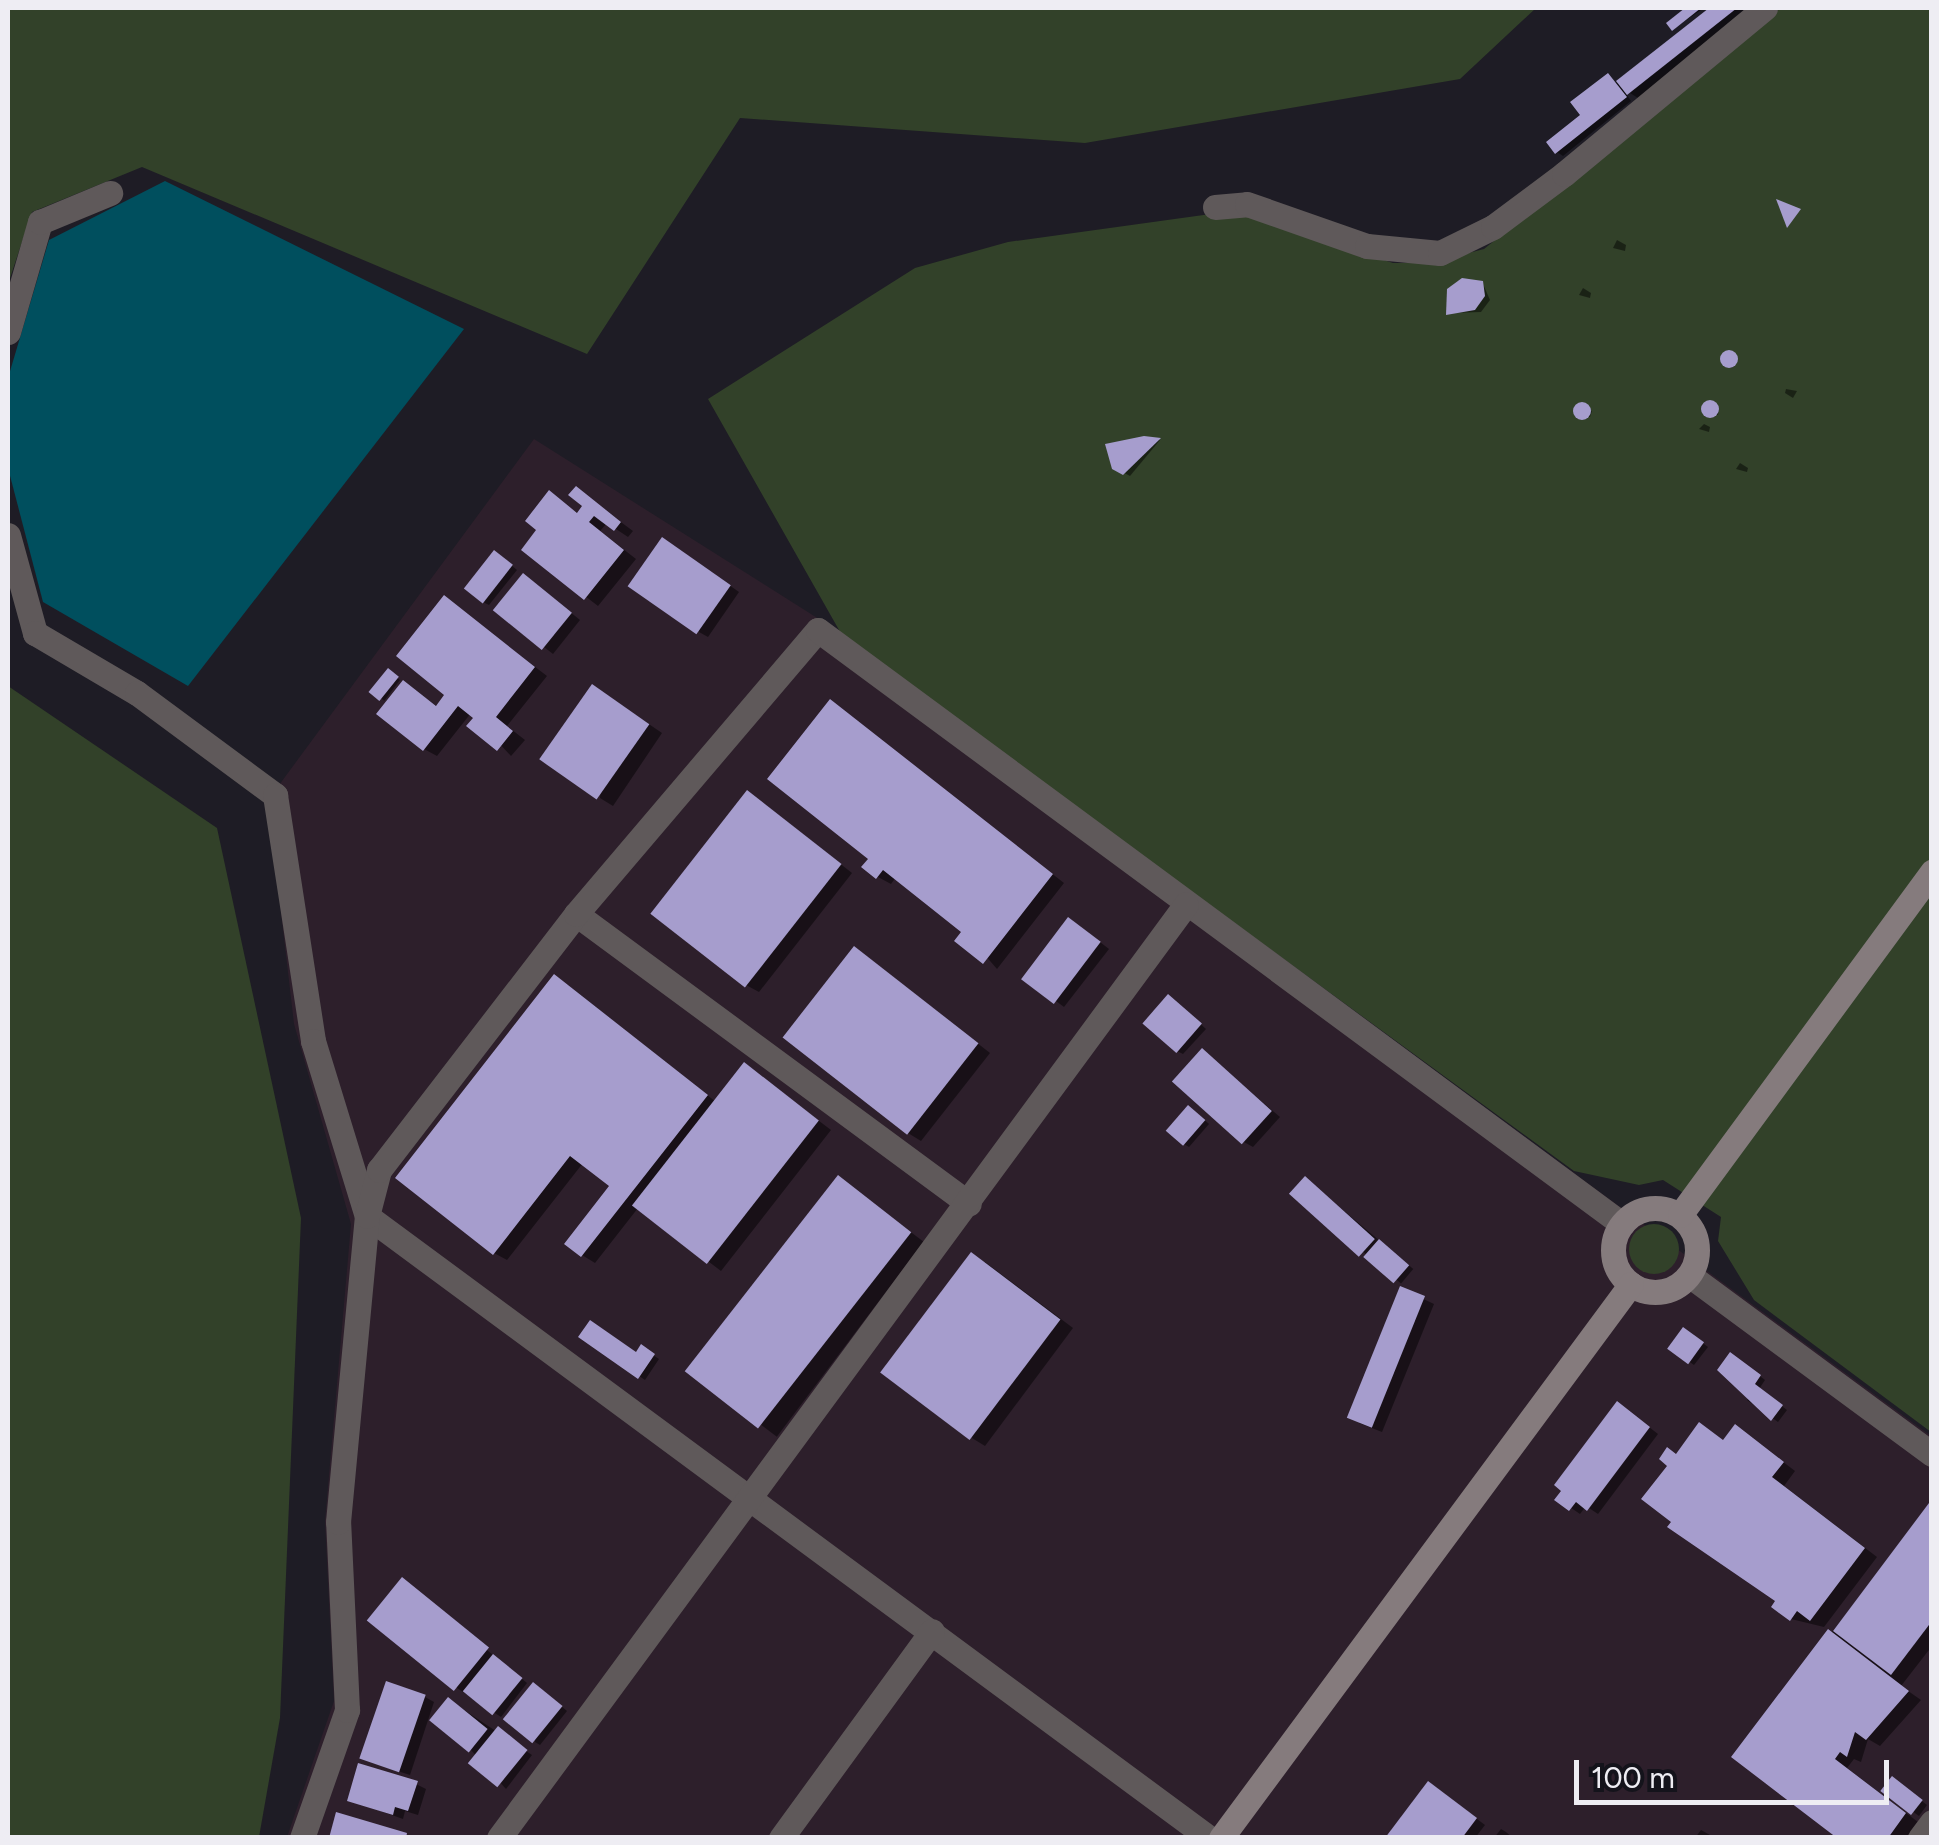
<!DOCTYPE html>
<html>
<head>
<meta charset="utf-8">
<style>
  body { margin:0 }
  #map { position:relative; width:1939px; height:1845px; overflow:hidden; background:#1e1c25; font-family:Figtree,sans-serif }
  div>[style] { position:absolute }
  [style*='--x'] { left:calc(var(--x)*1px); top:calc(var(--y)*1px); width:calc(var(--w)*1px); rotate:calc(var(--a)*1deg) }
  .industrial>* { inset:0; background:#2d1f2b }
  .green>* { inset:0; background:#324129 }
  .round { border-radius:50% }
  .water>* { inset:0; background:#004f5e }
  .shadow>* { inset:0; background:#0007; transform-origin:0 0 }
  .building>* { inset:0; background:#a69dcd; transform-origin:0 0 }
  .street>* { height:25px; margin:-12.5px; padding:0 12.5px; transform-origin:12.5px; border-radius:12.5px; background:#5f595a }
  .secondary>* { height:25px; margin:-12.5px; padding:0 12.5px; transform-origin:12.5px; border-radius:12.5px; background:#857b7d }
  .secondary>.ring { margin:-12.5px; padding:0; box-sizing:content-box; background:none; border:25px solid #857b7d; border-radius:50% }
  span { translate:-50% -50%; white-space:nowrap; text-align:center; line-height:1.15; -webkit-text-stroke:10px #14131b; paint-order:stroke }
  .frame { position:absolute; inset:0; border:10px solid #eeedf3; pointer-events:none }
  .scale { position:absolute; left:1574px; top:1760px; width:315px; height:45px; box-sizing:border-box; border:5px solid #eeedf3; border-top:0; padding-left:12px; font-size:30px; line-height:35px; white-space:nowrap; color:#eeedf3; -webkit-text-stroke:8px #14131b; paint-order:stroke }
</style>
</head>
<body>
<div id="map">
  <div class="industrial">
    <i style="clip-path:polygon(534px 439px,841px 633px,1931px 1436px,1931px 1837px,287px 1837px,334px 1701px,325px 1521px,351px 1224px,294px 1024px,268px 800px)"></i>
  </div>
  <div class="green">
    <i style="clip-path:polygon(8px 8px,1536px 8px,1460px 79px,1085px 143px,740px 118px,587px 354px,142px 167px,32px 212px,8px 284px)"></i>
    <i style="clip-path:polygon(1781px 8px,1931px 8px,1931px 1432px,1754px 1300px,1718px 1241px,1721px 1217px,1663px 1180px,1639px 1185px,1574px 1171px,843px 637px,708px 399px,915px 268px,1008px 242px,1218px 213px,1247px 215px,1393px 263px,1430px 263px,1484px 249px)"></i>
    <i style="clip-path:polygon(8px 686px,217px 828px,301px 1218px,280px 1718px,259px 1837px,8px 1837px)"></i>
    <i class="round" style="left:1629px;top:1224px;width:50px;height:50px"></i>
  </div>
  <div class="water">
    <i style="clip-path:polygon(165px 181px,464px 329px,188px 686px,43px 602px,8px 468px,8px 378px,49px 240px)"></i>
  </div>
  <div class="shadow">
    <i style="clip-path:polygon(1689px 8px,1704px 8px,1673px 29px,1669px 23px)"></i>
    <i style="clip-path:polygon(1713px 8px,1753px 8px,1638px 98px,1622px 88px,1631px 101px,1563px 156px,1557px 152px,1608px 76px,1617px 83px)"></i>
    <i style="clip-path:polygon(1617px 240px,1626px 245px,1625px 251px,1613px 248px)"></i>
    <i style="clip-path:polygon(1483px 284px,1490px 300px,1481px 312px,1449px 313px)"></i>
    <i style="clip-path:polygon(1583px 288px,1591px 293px,1590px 298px,1579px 295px)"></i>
    <i style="left:1729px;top:353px;width:11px;height:11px;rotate:34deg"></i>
    <i style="clip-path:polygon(1786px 389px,1797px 391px,1793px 398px,1785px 393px)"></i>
    <i style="clip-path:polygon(1705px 405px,1719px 408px,1718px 415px,1704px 411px)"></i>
    <i style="clip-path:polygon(1578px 407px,1592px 411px,1590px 417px,1577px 414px)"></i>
    <i style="clip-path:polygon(1704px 424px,1710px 427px,1709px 432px,1699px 429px)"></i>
    <i style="clip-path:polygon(1160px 440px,1130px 476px,1115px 468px,1108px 446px)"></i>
    <i style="clip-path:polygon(1740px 463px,1748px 468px,1747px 472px,1736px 469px)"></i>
    <i style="clip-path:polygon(576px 489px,633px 531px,628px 537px,607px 523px,600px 531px,636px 559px,598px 606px,524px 549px,540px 530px,550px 494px,579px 514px,586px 506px)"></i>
    <i style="clip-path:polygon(672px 545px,739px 592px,708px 637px,699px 632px)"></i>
    <i style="clip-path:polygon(500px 556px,517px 570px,489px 605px,483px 602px)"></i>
    <i style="clip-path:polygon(533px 582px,580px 620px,553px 654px,497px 610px)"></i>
    <i style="clip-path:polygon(445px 598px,547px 676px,507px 726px,525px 740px,511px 756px,471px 713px,437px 756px,424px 749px,404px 683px,438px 707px,448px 694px)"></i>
    <i style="left:388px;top:671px;width:15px;height:26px;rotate:37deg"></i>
    <i style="clip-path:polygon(606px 695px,662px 733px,613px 806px,600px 798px)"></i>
    <i style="clip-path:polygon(830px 702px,1064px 883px,997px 969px,965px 932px,896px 877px,891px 884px,878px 877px)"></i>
    <i style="clip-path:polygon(760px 801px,852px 873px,759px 992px,746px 985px)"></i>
    <i style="clip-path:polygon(1078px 925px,1109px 949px,1064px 1007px,1024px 977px)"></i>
    <i style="clip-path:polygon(867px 957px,990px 1053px,921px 1141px,908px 1133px)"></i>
    <i style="clip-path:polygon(568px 985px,716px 1102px,745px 1065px,831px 1130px,721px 1271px,638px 1208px,595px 1263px,582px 1255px,612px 1186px,583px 1163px,507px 1260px,494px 1253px)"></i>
    <i style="clip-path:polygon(1174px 1000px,1206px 1029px,1183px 1054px,1177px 1051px)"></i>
    <i style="clip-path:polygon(1202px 1051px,1280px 1117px,1253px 1147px,1244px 1142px)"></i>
    <i style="clip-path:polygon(1194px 1111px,1209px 1124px,1189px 1147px,1184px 1144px)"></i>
    <i style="left:839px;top:1178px;width:106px;height:244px;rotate:37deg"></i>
    <i style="left:1306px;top:1179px;width:140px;height:19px;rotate:40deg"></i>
    <i style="clip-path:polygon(985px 1262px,1073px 1328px,985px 1446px,972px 1438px)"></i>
    <i style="clip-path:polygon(1402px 1289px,1434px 1304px,1382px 1432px,1359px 1423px)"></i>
    <i style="clip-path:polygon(1689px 1333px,1708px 1347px,1694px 1365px,1670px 1348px)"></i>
    <i style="clip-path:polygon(582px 1337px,637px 1355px,642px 1348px,659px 1359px,645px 1380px)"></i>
    <i style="clip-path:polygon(1736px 1358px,1765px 1380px,1759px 1389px,1787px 1410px,1778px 1422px,1747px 1400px,1752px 1394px)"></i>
    <i style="clip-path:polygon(1627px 1410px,1658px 1434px,1598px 1514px,1586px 1506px,1580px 1514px,1558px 1499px)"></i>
    <i style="clip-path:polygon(1748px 1435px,1795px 1471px,1784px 1486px,1877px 1557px,1824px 1627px,1791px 1619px,1677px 1456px)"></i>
    <i style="clip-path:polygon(1932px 1503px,1932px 1646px,1901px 1686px,1921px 1700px,1880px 1746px,1868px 1739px,1861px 1762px,1854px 1759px,1847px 1768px,1918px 1822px,1906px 1838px,1842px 1838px,1735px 1757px)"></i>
    <i style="clip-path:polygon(403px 1581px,527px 1683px,501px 1717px,457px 1688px)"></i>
    <i style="clip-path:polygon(539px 1688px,567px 1711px,540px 1745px,535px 1742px)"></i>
    <i style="clip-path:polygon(425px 1697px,434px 1702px,410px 1775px,373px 1763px)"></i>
    <i style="clip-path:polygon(455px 1704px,532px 1755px,506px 1789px,471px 1750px)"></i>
    <i style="clip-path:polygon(1898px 1783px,1927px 1805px,1919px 1816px,1885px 1791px)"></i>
    <i style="clip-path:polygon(416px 1784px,426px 1789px,418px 1815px,405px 1811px,403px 1819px,350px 1800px)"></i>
    <i style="clip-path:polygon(1438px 1790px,1485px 1825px,1475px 1838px,1388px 1838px)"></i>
    <i style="clip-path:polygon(1501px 1829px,1506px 1832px,1513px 1838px,1494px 1838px)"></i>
    <i style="clip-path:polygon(1701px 1830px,1710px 1835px,1714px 1838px,1695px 1838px)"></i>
  </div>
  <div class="building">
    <i style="clip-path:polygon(1685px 8px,1701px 8px,1672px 31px,1666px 23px)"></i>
    <i style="clip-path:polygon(1709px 8px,1737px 8px,1627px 95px,1616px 81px)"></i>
    <i style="clip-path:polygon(1608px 73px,1627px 97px,1555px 154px,1546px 142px,1580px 115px,1570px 102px)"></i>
    <i style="clip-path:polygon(1776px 199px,1801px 209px,1787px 228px)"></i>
    <i style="clip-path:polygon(1462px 278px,1483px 281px,1485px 296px,1475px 310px,1446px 315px,1447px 289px)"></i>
    <i class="round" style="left:1720px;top:350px;width:18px;height:18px"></i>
    <i class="round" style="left:1701px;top:400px;width:18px;height:18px"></i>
    <i class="round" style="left:1573px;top:402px;width:18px;height:18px"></i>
    <i style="clip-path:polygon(1144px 436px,1161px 438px,1123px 475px,1112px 469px,1105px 444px)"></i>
    <i style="clip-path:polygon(576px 486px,621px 522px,614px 531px,594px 516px,589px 522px,624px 550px,584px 600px,521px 550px,536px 530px,525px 521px,549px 490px,577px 513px,582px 506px,568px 495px)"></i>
    <i style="left:662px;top:537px;width:84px;height:60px;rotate:35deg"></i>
    <i style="left:494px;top:550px;width:24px;height:49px;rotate:38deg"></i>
    <i style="left:523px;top:573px;width:63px;height:48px;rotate:39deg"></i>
    <i style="clip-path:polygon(444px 595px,535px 667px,496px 717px,513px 731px,497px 751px,466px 726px,473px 718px,458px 706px,423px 751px,376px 714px,403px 680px,436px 706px,444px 695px,396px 656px)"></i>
    <i style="left:388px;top:668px;width:14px;height:31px;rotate:39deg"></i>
    <i style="left:592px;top:684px;width:70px;height:92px;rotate:35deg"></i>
    <i style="clip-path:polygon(830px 699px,1053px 874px,983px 964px,954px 941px,961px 932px,883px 870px,876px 879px,861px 867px,868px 859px,767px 779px)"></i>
    <i style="left:747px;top:790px;width:120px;height:157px;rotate:38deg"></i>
    <i style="left:1068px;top:917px;width:41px;height:78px;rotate:37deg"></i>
    <i style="left:854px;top:946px;width:158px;height:116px;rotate:38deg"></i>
    <i style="clip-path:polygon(554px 974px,708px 1095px,581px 1257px,564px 1244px,609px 1186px,570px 1156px,493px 1255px,395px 1178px)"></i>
    <i style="left:1168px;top:994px;width:45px;height:39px;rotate:41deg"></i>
    <i style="left:1202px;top:1048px;width:94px;height:45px;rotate:42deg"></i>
    <i style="left:744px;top:1062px;width:95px;height:182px;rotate:38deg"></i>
    <i style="left:1188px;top:1105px;width:23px;height:34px;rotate:41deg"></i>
    <i style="left:838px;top:1175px;width:93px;height:249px;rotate:38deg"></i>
    <i style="left:1305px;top:1176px;width:94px;height:24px;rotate:42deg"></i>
    <i style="left:1379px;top:1239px;width:40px;height:24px;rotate:41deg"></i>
    <i style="left:971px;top:1252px;width:112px;height:151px;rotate:37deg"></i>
    <i style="left:1400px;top:1286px;width:27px;height:142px;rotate:22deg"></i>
    <i style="clip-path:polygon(590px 1320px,636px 1352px,641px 1344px,655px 1354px,638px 1379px,578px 1337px)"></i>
    <i style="left:1683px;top:1327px;width:26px;height:27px;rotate:36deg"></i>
    <i style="clip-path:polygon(1730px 1352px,1761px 1375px,1755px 1384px,1783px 1405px,1771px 1421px,1717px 1370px)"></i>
    <i style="clip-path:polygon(1617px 1401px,1650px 1427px,1587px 1511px,1576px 1502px,1569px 1511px,1554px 1500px,1561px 1491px,1554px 1485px)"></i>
    <i style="clip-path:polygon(1699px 1422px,1723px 1440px,1735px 1424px,1784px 1462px,1772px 1477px,1865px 1548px,1810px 1621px,1797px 1611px,1790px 1621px,1771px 1607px,1775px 1601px,1667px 1527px,1671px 1522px,1641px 1499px,1667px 1466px,1659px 1459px,1667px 1447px,1676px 1454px)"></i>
    <i style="clip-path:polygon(1932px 1499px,1932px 1621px,1891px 1675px,1833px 1631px)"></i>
    <i style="left:402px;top:1577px;width:112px;height:56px;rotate:39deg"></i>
    <i style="clip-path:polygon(1828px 1629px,1909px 1691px,1866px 1740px,1855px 1732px,1847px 1757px,1840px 1752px,1835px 1759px,1906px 1813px,1888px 1838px,1837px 1838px,1731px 1757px)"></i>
    <i style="left:493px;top:1654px;width:38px;height:48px;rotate:39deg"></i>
    <i style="left:386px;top:1681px;width:42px;height:82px;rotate:19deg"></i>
    <i style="left:533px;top:1682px;width:38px;height:48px;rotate:39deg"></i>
    <i style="left:448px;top:1697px;width:51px;height:30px;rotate:39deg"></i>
    <i style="left:498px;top:1726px;width:38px;height:48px;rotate:39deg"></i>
    <i style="clip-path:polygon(358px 1763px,418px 1781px,408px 1811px,395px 1807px,393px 1815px,347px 1801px)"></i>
    <i style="left:1892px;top:1776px;width:39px;height:19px;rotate:38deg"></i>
    <i style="clip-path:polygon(1428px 1781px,1477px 1818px,1462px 1838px,1385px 1838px)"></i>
    <i style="clip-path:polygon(336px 1812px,407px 1833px,406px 1838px,329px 1838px)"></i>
  </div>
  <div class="street">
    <i style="--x:1215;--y:207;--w:32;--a:-5"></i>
    <i style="--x:1247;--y:204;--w:127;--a:19.3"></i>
    <i style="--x:1367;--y:246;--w:73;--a:5.5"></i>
    <i style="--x:1440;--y:253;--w:59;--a:-26.1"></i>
    <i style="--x:1493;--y:227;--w:89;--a:-36.7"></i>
    <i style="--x:1564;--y:174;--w:261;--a:-39.6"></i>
    <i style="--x:8;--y:332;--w:115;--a:-73.8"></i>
    <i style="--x:40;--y:222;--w:76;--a:-22.5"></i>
    <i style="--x:8;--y:535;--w:102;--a:74.6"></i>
    <i style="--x:35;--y:633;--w:118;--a:30.5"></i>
    <i style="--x:137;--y:693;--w:172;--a:36.5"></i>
    <i style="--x:275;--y:795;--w:249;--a:81.2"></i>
    <i style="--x:313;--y:1041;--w:183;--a:72.9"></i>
    <i style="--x:367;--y:1216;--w:1047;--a:36.45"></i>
    <i style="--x:576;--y:914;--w:488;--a:36.4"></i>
    <i style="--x:1689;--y:1275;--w:302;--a:36.4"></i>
    <i style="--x:302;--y:1838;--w:136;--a:-70.6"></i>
    <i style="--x:347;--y:1710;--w:188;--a:-92.7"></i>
    <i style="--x:338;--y:1522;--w:307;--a:-84.6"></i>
    <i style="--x:367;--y:1216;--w:48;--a:-75.4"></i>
    <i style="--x:379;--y:1170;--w:323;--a:-52.4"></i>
    <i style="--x:576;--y:914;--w:373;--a:-49.6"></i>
    <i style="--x:818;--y:630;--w:1000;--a:36.46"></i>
    <i style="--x:499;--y:1838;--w:1159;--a:-53.66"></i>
    <i style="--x:781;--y:1838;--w:256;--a:-53.9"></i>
    <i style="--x:1920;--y:1838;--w:20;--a:-53"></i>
  </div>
  <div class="secondary">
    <i class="ring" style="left:1613px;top:1208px;width:59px;height:59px"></i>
    <i style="--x:1680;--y:1215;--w:426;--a:-53.7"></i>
    <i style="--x:1221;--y:1838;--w:689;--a:-53.5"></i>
  </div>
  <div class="frame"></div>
  <div class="scale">100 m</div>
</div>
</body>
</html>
